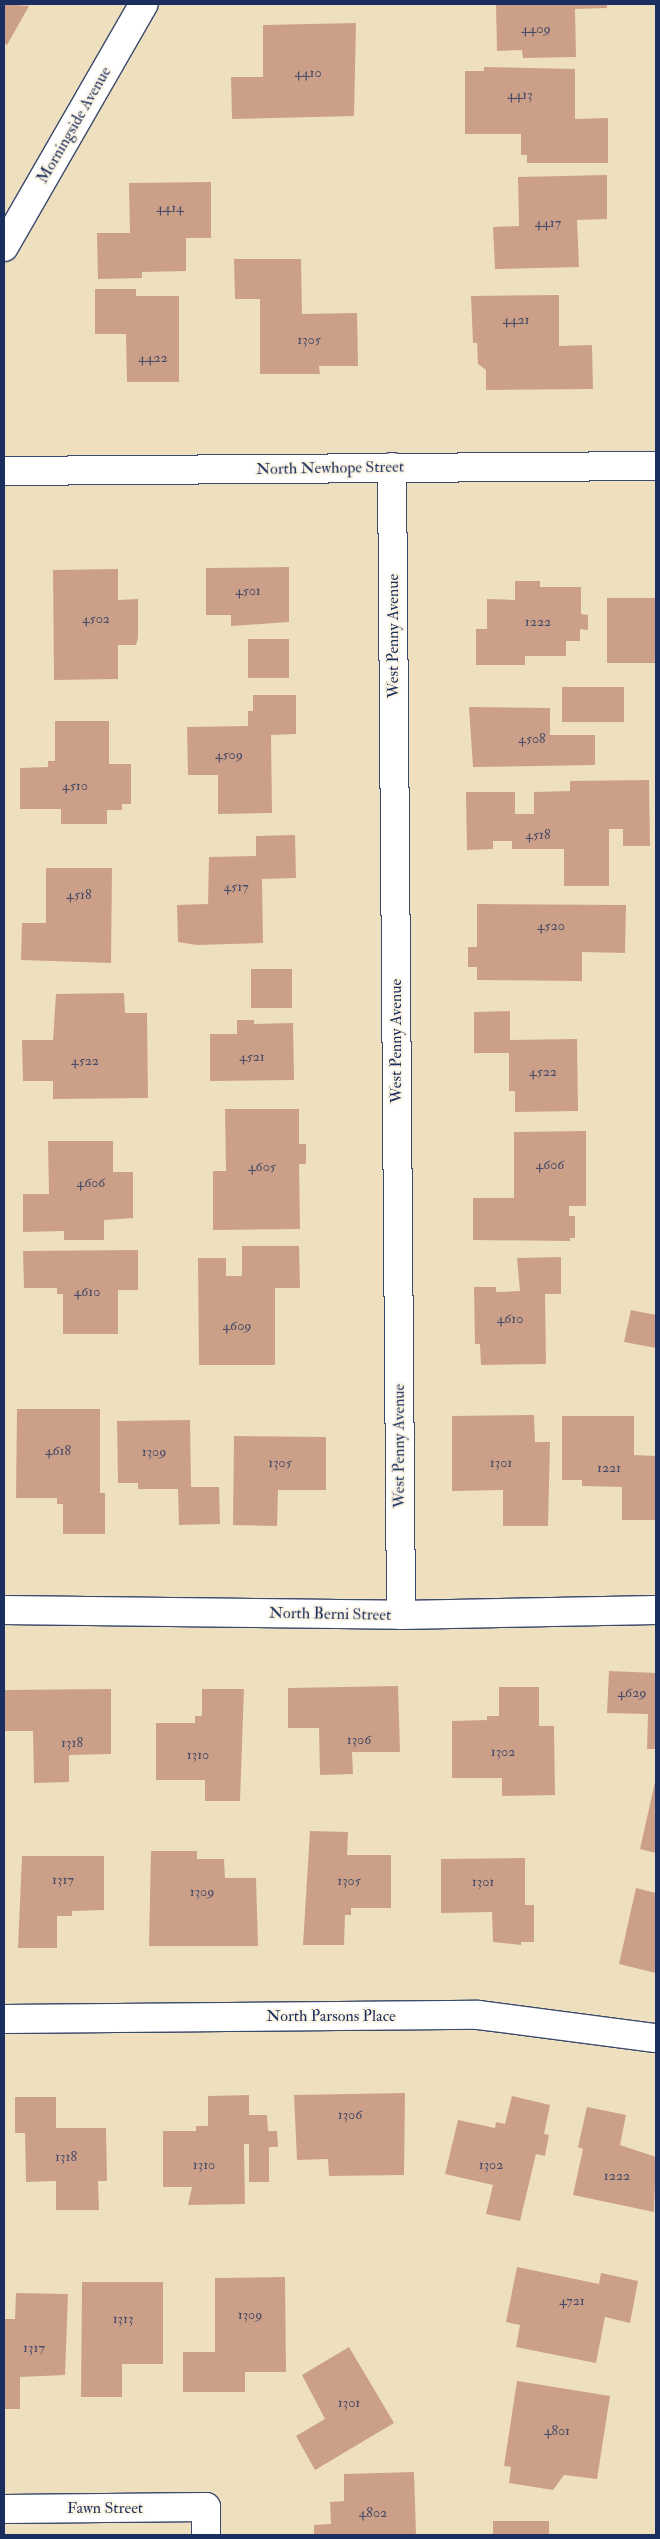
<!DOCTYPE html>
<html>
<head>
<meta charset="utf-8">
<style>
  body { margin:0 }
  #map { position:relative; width:660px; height:2539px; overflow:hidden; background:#eee0bf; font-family:"IM FELL Double Pica",serif }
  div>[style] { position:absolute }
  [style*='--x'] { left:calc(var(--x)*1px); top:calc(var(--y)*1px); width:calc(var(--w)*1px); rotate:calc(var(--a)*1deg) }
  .building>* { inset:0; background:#cca088; transform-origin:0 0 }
  .roads { filter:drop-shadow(1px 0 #3b4a6d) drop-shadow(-1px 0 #3b4a6d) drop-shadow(0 1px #3b4a6d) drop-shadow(0 -1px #3b4a6d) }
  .minor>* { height:28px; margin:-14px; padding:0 14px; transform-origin:14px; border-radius:14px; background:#fff }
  span { translate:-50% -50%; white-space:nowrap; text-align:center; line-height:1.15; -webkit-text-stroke:4px #fcf5e5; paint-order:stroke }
  .number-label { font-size:14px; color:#474b68 }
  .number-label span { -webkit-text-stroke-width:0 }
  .street-label { font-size:16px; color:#1b2f5e }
  .frame { position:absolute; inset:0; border:5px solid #1b2f5e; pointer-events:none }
</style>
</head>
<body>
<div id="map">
  <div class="building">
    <i style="clip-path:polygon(4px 4px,29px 6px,7px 45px,4px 43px)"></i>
    <i style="clip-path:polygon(496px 4px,607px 4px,607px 8px,575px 9px,576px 57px,523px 58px,522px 50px,497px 51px)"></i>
    <i style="clip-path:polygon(356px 23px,354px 116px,232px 119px,231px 77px,263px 77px,263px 25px)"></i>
    <i style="clip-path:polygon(484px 67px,575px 69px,575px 119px,608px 118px,608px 163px,527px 163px,527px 155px,521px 155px,521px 134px,465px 134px,465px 71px,484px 71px)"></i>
    <i style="clip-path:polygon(607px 175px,607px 219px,577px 220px,579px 267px,495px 269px,493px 227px,519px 226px,518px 177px)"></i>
    <i style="clip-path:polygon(211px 182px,211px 238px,186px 238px,186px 271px,142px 272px,142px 278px,98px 279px,97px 233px,130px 233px,129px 183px)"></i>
    <i style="clip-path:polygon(234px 259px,301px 259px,302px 314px,357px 313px,358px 366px,319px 366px,320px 374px,260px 374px,260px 299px,235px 299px)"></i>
    <i style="clip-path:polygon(95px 289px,136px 289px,136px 296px,179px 296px,179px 382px,127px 382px,126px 334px,95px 334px)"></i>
    <i style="clip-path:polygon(559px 295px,559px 346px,592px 345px,593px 389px,486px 390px,486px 370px,478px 364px,477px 343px,473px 343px,471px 296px)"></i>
    <i style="clip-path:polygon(289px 567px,289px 622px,231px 626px,231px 615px,206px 615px,206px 568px)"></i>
    <i style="clip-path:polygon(118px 569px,118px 600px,138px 599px,138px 638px,136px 645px,118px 645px,118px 679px,54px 680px,53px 570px)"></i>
    <i style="clip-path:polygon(515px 581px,540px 581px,540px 587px,581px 587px,581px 614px,588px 615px,588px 630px,580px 629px,580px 641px,566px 641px,566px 656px,525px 656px,525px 665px,476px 665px,476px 629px,487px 629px,487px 599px,515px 600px)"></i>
    <i style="left:607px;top:598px;width:49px;height:65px"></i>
    <i style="left:248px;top:639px;width:41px;height:39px"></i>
    <i style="left:624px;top:687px;width:35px;height:62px;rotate:90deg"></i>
    <i style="clip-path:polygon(253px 695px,296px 695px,296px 734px,271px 735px,272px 813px,218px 814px,218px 775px,188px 775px,187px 727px,248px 726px,248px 711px,253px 711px)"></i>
    <i style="clip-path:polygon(469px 707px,550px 708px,550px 735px,595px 735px,595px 765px,473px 767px)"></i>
    <i style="clip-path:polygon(55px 721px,109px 721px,109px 764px,131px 764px,131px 804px,122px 804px,122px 810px,107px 810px,107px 824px,61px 824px,61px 809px,20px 809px,20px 768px,48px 767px,48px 761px,55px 761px)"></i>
    <i style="clip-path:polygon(649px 780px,650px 846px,623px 846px,623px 829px,609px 829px,609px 886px,564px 886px,564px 849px,512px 849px,512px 841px,493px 841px,493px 849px,467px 850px,466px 792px,515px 792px,515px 814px,534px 814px,534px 792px,570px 791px,570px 781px)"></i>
    <i style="clip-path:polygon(295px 835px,296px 878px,262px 879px,263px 943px,197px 945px,178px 942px,177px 905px,208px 904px,209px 857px,256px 856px,256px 836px)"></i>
    <i style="clip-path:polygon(46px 868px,112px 868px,111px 963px,21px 960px,22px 923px,46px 923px)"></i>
    <i style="clip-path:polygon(477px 904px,626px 905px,625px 953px,582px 952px,582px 981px,477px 980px,477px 967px,468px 967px,468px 947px,477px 947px)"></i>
    <i style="left:251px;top:969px;width:41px;height:39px"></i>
    <i style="clip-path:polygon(124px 993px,125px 1013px,147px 1013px,148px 1098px,53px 1099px,53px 1081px,23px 1081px,22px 1040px,53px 1040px,56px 994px)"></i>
    <i style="clip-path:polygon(510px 1011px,510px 1040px,577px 1039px,578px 1111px,515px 1112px,515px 1091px,509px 1091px,509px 1053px,474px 1053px,474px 1012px)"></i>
    <i style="clip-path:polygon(237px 1020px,254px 1020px,254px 1024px,293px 1023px,294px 1080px,210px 1081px,210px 1034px,237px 1034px)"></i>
    <i style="clip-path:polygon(225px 1109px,299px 1109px,299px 1144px,306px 1144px,306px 1164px,299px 1164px,300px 1229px,213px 1230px,213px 1171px,226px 1171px)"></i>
    <i style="clip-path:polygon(586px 1131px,586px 1206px,569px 1206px,569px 1216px,575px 1216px,575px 1238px,570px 1238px,570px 1241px,473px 1240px,473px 1198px,514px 1198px,514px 1132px)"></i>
    <i style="clip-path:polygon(48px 1141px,113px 1141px,113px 1172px,133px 1172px,133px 1218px,104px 1220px,104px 1240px,64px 1240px,64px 1231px,23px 1232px,23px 1194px,49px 1194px)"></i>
    <i style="clip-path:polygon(242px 1246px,299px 1246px,300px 1288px,275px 1288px,275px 1365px,199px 1365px,198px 1258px,226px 1258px,226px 1276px,242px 1276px)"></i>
    <i style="clip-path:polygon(138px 1250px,138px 1290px,118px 1290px,118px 1334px,63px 1334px,63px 1294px,57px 1294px,57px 1288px,24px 1288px,23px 1251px)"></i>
    <i style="clip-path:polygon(561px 1257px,561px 1294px,545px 1294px,546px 1364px,481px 1365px,480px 1344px,475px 1344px,474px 1287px,496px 1287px,496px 1292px,520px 1291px,517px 1258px)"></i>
    <i style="clip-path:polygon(631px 1310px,656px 1315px,656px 1348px,624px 1342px)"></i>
    <i style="clip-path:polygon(17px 1409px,100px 1409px,100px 1493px,105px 1493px,105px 1534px,63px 1534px,63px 1504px,57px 1504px,57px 1498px,16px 1498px)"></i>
    <i style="clip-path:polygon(534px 1415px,535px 1442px,550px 1442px,548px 1526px,503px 1526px,503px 1490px,452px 1491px,452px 1416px)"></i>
    <i style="clip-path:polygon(562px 1416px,634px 1416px,634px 1455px,656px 1456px,656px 1520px,622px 1520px,622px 1487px,582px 1486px,582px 1480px,562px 1480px)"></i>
    <i style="clip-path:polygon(190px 1420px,191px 1487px,219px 1487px,220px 1524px,179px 1525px,178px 1489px,138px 1489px,138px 1483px,118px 1483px,117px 1421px)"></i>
    <i style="clip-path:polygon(234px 1436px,326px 1437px,326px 1490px,278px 1490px,277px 1526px,233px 1525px)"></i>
    <i style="clip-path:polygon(609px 1671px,656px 1673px,656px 1749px,647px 1749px,648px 1714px,607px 1713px)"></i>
    <i style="clip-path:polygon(398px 1686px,400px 1752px,352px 1752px,353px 1774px,320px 1775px,319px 1728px,288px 1728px,288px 1688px)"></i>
    <i style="clip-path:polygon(499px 1687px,539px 1687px,539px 1726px,554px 1726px,555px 1795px,502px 1796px,502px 1778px,452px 1778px,452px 1721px,487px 1720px,487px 1716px,499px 1716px)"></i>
    <i style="clip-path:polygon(111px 1689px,111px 1754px,69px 1755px,69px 1782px,34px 1783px,33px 1731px,4px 1731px,4px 1690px)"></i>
    <i style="clip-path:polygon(202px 1689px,244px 1689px,240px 1801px,205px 1801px,205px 1780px,156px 1780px,156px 1723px,195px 1723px,195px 1716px,202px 1716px)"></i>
    <i style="clip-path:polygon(655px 1782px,656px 1782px,656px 1853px,640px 1849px)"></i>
    <i style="clip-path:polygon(310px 1831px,348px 1832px,347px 1855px,391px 1855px,391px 1908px,351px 1908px,351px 1915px,345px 1915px,344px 1945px,303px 1945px)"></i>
    <i style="clip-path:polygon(151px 1851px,197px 1851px,197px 1859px,224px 1859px,225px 1878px,256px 1878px,258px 1946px,149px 1946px)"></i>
    <i style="clip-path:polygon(22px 1856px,104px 1856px,104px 1910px,72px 1911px,72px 1916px,57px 1916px,57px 1948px,18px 1948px)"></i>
    <i style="clip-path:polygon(525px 1858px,525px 1905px,534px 1905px,534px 1942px,521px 1942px,521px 1945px,493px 1942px,492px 1912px,441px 1913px,441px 1859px)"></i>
    <i style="clip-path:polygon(636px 1888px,656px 1893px,656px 1973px,619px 1964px)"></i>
    <i style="clip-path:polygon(405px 2093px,404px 2175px,329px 2176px,328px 2159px,297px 2160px,294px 2095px)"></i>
    <i style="clip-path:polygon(249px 2095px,249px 2115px,267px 2115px,268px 2131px,277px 2131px,278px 2147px,269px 2147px,269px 2182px,249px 2182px,249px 2144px,244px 2144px,245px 2204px,188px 2205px,192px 2187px,163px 2187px,163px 2131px,196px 2131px,196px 2126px,208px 2126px,208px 2096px)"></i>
    <i style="clip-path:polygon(512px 2096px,550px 2105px,544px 2134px,549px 2135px,545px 2156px,536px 2154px,520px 2221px,486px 2214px,493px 2185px,445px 2174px,458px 2120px,495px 2128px,496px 2122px,505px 2124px)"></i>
    <i style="clip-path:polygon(15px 2097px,56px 2097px,56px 2128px,106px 2128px,107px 2181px,98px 2181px,99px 2210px,56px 2210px,56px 2181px,26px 2182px,25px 2133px,15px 2133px)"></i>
    <i style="clip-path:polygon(587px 2107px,626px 2115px,620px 2145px,656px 2157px,654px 2212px,573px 2195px,583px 2149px,578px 2147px)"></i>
    <i style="clip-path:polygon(517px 2267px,599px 2284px,601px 2273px,638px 2281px,630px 2323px,605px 2317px,596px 2363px,516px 2347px,520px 2325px,506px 2322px)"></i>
    <i style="clip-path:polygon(285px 2277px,286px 2372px,245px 2372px,245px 2392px,183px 2392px,183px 2352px,215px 2352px,215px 2278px)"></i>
    <i style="clip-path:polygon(82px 2282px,163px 2282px,163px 2364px,122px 2364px,122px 2397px,81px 2397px)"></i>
    <i style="clip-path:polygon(16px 2293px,68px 2294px,65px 2375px,20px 2377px,20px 2409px,4px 2409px,4px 2319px,15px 2319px)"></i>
    <i style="clip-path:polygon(349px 2347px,394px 2423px,315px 2470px,296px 2436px,325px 2419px,302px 2375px)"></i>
    <i style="clip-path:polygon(517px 2381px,610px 2396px,597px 2479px,564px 2475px,553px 2490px,509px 2483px,511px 2467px,504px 2466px)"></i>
    <i style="clip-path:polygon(414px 2472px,416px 2535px,314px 2535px,314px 2525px,331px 2524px,330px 2502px,344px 2501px,344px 2474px)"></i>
    <i style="left:549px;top:2521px;width:14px;height:56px;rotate:90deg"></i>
  </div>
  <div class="roads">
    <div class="minor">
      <i style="--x:4;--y:247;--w:280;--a:-60.1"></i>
      <i style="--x:392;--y:467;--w:1148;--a:89.55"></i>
      <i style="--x:4;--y:471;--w:652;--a:-0.44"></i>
      <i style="--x:4;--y:1610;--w:397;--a:0.7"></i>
      <i style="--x:401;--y:1615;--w:255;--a:-1.1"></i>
      <i style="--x:4;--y:2019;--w:474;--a:-0.5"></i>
      <i style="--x:478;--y:2015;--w:179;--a:7.4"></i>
      <i style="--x:4;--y:2509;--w:202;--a:-0.6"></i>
      <i style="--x:206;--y:2507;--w:28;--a:90"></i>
    </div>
  </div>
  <div class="number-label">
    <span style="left:536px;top:29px">4409</span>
    <span style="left:308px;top:73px">4410</span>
    <span style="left:520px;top:95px">4413</span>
    <span style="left:170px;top:208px">4414</span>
    <span style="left:548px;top:223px">4417</span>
    <span style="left:516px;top:320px">4421</span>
    <span style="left:309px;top:340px">1305</span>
    <span style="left:153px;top:358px">4422</span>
    <span style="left:248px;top:591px">4501</span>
    <span style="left:96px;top:619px">4502</span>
    <span style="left:538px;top:622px">1222</span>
    <span style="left:532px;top:739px">4508</span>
    <span style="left:229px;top:755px">4509</span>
    <span style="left:75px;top:786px">4510</span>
    <span style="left:538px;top:835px">4518</span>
    <span style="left:236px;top:887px">4517</span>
    <span style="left:79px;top:895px">4518</span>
    <span style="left:551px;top:926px">4520</span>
    <span style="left:252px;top:1057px">4521</span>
    <span style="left:85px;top:1061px">4522</span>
    <span style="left:543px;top:1072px">4522</span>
    <span style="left:550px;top:1165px">4606</span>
    <span style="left:262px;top:1167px">4605</span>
    <span style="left:91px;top:1183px">4606</span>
    <span style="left:87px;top:1292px">4610</span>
    <span style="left:510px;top:1319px">4610</span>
    <span style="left:237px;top:1326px">4609</span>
    <span style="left:58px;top:1451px">4618</span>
    <span style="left:154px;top:1452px">1309</span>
    <span style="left:280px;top:1463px">1305</span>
    <span style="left:501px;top:1463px">1301</span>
    <span style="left:609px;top:1468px">1221</span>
    <span style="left:632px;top:1693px">4629</span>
    <span style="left:359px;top:1740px">1306</span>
    <span style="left:72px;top:1743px">1318</span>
    <span style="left:503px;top:1752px">1302</span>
    <span style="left:198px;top:1755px">1310</span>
    <span style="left:63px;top:1880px">1317</span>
    <span style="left:349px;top:1881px">1305</span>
    <span style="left:483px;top:1882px">1301</span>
    <span style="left:202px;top:1892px">1309</span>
    <span style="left:350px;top:2115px">1306</span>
    <span style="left:66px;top:2157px">1318</span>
    <span style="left:204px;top:2165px">1310</span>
    <span style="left:491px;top:2165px">1302</span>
    <span style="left:617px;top:2176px">1222</span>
    <span style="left:572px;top:2301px">4721</span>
    <span style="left:250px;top:2315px">1309</span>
    <span style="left:123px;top:2319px">1313</span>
    <span style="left:34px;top:2348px">1317</span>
    <span style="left:349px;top:2403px">1301</span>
    <span style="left:557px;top:2431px">4801</span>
    <span style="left:373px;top:2513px">4802</span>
  </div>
  <div class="street-label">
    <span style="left:74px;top:125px;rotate:-60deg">Morningside Avenue</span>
    <span style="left:330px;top:468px;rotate:-1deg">North Newhope Street</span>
    <span style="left:393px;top:636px;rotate:-90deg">West Penny Avenue</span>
    <span style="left:396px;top:1041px;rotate:-90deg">West Penny Avenue</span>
    <span style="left:399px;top:1446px;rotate:-90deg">West Penny Avenue</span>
    <span style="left:330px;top:1614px;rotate:1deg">North Berni Street</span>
    <span style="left:331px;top:2016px">North Parsons Place</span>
    <span style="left:105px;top:2508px">Fawn Street</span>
  </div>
  <div class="frame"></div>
</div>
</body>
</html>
